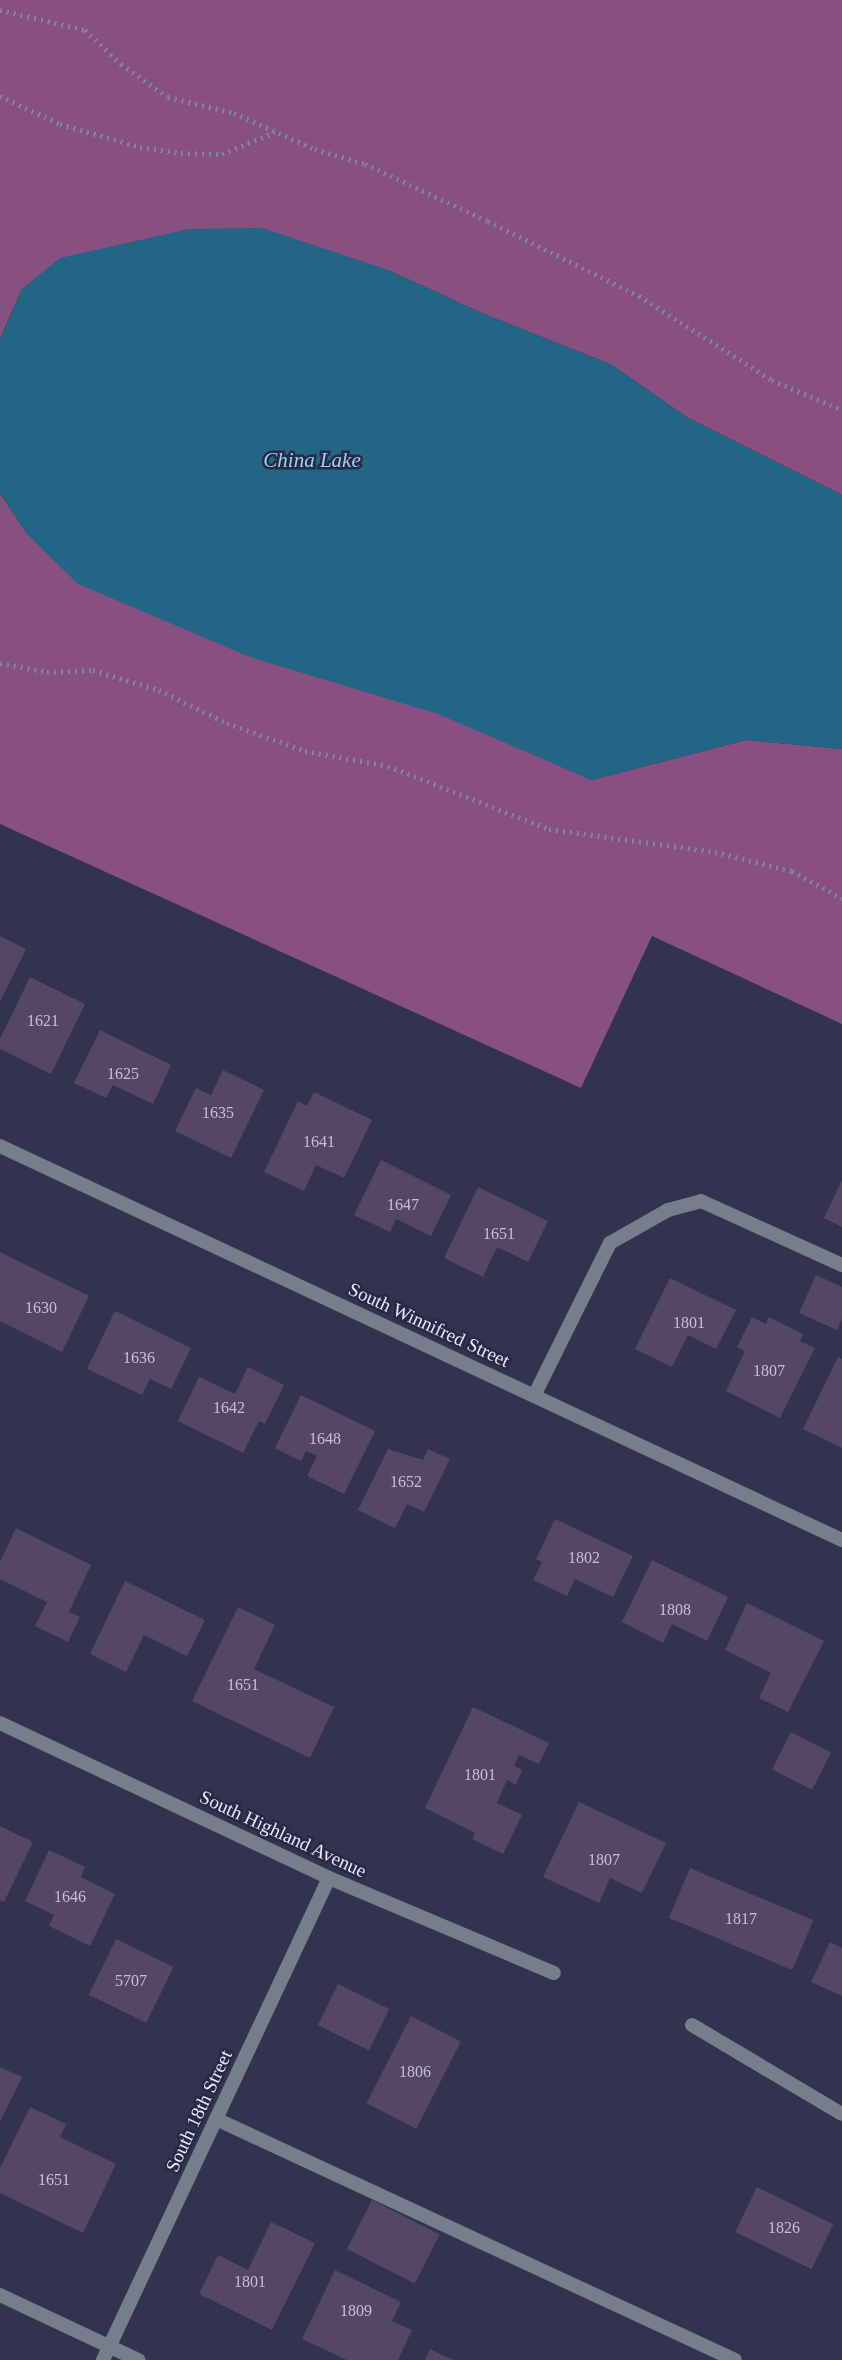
<!DOCTYPE html>
<html>
<head>
<meta charset="utf-8">
<style>
  body { margin:0 }
  #map { position:relative; width:842px; height:2360px; overflow:hidden; background:#32334f; font-family:Georgia,serif }
  div>[style] { position:absolute }
  [style*='--x'] { left:calc(var(--x)*1px); top:calc(var(--y)*1px); width:calc(var(--w)*1px); rotate:calc(var(--a)*1deg) }
  .forest>* { inset:0; background:#884f81 }
  .water>* { inset:0; background:#226584 }
  .building>* { inset:0; background:#554764; transform-origin:0 0 }
  .path>* { height:4.5px; margin-top:-2.25px; transform-origin:0; background:repeating-linear-gradient(90deg,#82849b 0 2px,transparent 0 7px) }
  .service>* { height:14px; margin:-7px; padding:0 7px; transform-origin:7px; border-radius:7px; background:#757e8b }
  .minor>* { height:14px; margin:-7px; padding:0 7px; transform-origin:7px; border-radius:7px; background:#757e8b }
  span { translate:-50% -50%; white-space:nowrap; text-align:center; line-height:1.15; -webkit-text-stroke:5px #282944; paint-order:stroke }
  .number-label { font-size:16px; color:#c2c0d5 }
  .number-label span { -webkit-text-stroke-width:0 }
  .street-label { font-size:19px; color:#e7e9fb }
  .water-label { font-size:21px; color:#94d4f5; font-style:italic }
</style>
</head>
<body>
<div id="map">
  <div class="forest">
    <i style="clip-path:polygon(0 0,842px 0,842px 495px,688px 418px,612px 365px,484px 314px,388px 270px,22px 289px,0 339px)"></i>
    <i style="clip-path:polygon(0 493px,27px 534px,592px 780px,746px 740px,842px 749px,842px 1024px,652px 936px,581px 1088px,0 824px)"></i>
  </div>
  <div class="water">
    <i style="clip-path:polygon(262px 228px,388px 270px,484px 314px,612px 365px,688px 418px,842px 495px,842px 749px,746px 740px,592px 780px,438px 714px,250px 657px,78px 584px,27px 534px,0 493px,0 340px,22px 289px,60px 258px,189px 229px)"></i>
  </div>
  <div class="building">
    <i style="clip-path:polygon(0 936px,26px 949px,0 1002px)"></i>
    <i style="clip-path:polygon(30px 977px,85px 1004px,51px 1074px,0 1049px,0 1039px)"></i>
    <i style="clip-path:polygon(100px 1030px,171px 1065px,153px 1104px,113px 1085px,106px 1098px,74px 1083px)"></i>
    <i style="clip-path:polygon(223px 1070px,264px 1090px,231px 1158px,175px 1131px,196px 1088px,211px 1095px)"></i>
    <i style="clip-path:polygon(314px 1092px,372px 1120px,344px 1178px,316px 1165px,304px 1191px,264px 1172px,298px 1101px,307px 1106px)"></i>
    <i style="clip-path:polygon(381px 1160px,451px 1195px,431px 1236px,396px 1219px,390px 1232px,354px 1215px)"></i>
    <i style="clip-path:polygon(842px 1180px,842px 1227px,824px 1218px)"></i>
    <i style="clip-path:polygon(478px 1187px,548px 1221px,528px 1262px,497px 1247px,483px 1277px,444px 1258px)"></i>
    <i style="clip-path:polygon(0 1252px,89px 1296px,62px 1352px,0 1321px)"></i>
    <i style="clip-path:polygon(816px 1275px,842px 1287px,842px 1319px,837px 1330px,799px 1313px)"></i>
    <i style="clip-path:polygon(670px 1278px,736px 1310px,716px 1349px,688px 1335px,672px 1367px,635px 1349px)"></i>
    <i style="clip-path:polygon(115px 1311px,191px 1348px,171px 1389px,150px 1379px,142px 1395px,87px 1369px)"></i>
    <i style="clip-path:polygon(752px 1317px,766px 1324px,769px 1317px,803px 1334px,800px 1341px,815px 1348px,780px 1418px,726px 1391px,745px 1351px,737px 1347px)"></i>
    <i style="clip-path:polygon(838px 1357px,842px 1359px,842px 1448px,803px 1429px)"></i>
    <i style="clip-path:polygon(248px 1367px,284px 1385px,265px 1424px,259px 1421px,243px 1453px,178px 1421px,199px 1377px,235px 1394px)"></i>
    <i style="clip-path:polygon(301px 1395px,375px 1431px,344px 1494px,307px 1476px,317px 1456px,306px 1451px,301px 1461px,275px 1448px)"></i>
    <i style="clip-path:polygon(388px 1449px,423px 1460px,428px 1449px,450px 1459px,424px 1512px,407px 1504px,395px 1528px,358px 1510px)"></i>
    <i style="clip-path:polygon(555px 1519px,633px 1556px,613px 1597px,575px 1579px,567px 1596px,533px 1580px,542px 1562px,536px 1559px)"></i>
    <i style="clip-path:polygon(16px 1528px,91px 1565px,69px 1612px,80px 1617px,68px 1642px,35px 1626px,47px 1602px,0 1579px,0 1562px)"></i>
    <i style="clip-path:polygon(652px 1560px,728px 1597px,707px 1641px,672px 1624px,663px 1643px,622px 1622px)"></i>
    <i style="clip-path:polygon(125px 1581px,205px 1620px,187px 1656px,144px 1635px,126px 1672px,90px 1654px)"></i>
    <i style="clip-path:polygon(747px 1603px,824px 1641px,788px 1712px,759px 1698px,771px 1673px,725px 1650px)"></i>
    <i style="clip-path:polygon(238px 1607px,275px 1625px,254px 1669px,334px 1707px,310px 1758px,192px 1701px)"></i>
    <i style="clip-path:polygon(473px 1707px,549px 1743px,539px 1764px,519px 1755px,514px 1766px,522px 1770px,516px 1785px,507px 1780px,497px 1803px,522px 1815px,503px 1854px,472px 1839px,475px 1833px,425px 1808px)"></i>
    <i style="left:791px;top:1732px;width:45px;height:42px;rotate:27deg"></i>
    <i style="clip-path:polygon(579px 1802px,666px 1843px,642px 1893px,610px 1878px,599px 1903px,543px 1877px)"></i>
    <i style="clip-path:polygon(0 1826px,33px 1842px,4px 1902px,0 1900px)"></i>
    <i style="clip-path:polygon(49px 1850px,85px 1867px,81px 1877px,115px 1894px,90px 1946px,49px 1926px,54px 1915px,25px 1901px)"></i>
    <i style="left:690px;top:1868px;width:134px;height:54px;rotate:23deg"></i>
    <i style="left:116px;top:1939px;width:64px;height:62px;rotate:26deg"></i>
    <i style="clip-path:polygon(830px 1942px,842px 1948px,842px 1996px,811px 1982px)"></i>
    <i style="left:338px;top:1984px;width:57px;height:46px;rotate:26deg"></i>
    <i style="left:411px;top:2016px;width:56px;height:98px;rotate:27deg"></i>
    <i style="clip-path:polygon(0 2067px,22px 2077px,0 2122px)"></i>
    <i style="clip-path:polygon(30px 2107px,66px 2124px,60px 2137px,116px 2164px,83px 2233px,0 2193px,0 2168px)"></i>
    <i style="left:757px;top:2187px;width:85px;height:50px;rotate:26deg"></i>
    <i style="left:372px;top:2200px;width:76px;height:55px;rotate:27deg"></i>
    <i style="clip-path:polygon(271px 2222px,315px 2243px,272px 2330px,199px 2294px,218px 2255px,248px 2270px)"></i>
    <i style="clip-path:polygon(335px 2270px,401px 2302px,392px 2321px,412px 2330px,398px 2360px,347px 2360px,302px 2339px)"></i>
    <i style="clip-path:polygon(430px 2349px,453px 2360px,425px 2360px)"></i>
  </div>
  <div class="path">
    <i style="--x:0;--y:10;--w:87;--a:13.2"></i>
    <i style="--x:85;--y:30;--w:50;--a:43.4"></i>
    <i style="--x:121;--y:64;--w:57;--a:35.1"></i>
    <i style="--x:168;--y:97;--w:68;--a:13.6"></i>
    <i style="--x:234;--y:113;--w:89;--a:24"></i>
    <i style="--x:315;--y:149;--w:52;--a:16.7"></i>
    <i style="--x:365;--y:164;--w:136;--a:24.9"></i>
    <i style="--x:488;--y:221;--w:169;--a:26.4"></i>
    <i style="--x:639;--y:296;--w:157;--a:32.3"></i>
    <i style="--x:772;--y:380;--w:76;--a:23.2"></i>
    <i style="--x:0;--y:96;--w:66;--a:25"></i>
    <i style="--x:60;--y:124;--w:83;--a:16"></i>
    <i style="--x:140;--y:147;--w:41;--a:8.3"></i>
    <i style="--x:181;--y:153;--w:41;--a:1.4"></i>
    <i style="--x:222;--y:154;--w:57;--a:-22.5"></i>
    <i style="--x:0;--y:663;--w:48;--a:10.8"></i>
    <i style="--x:47;--y:672;--w:46;--a:-2.5"></i>
    <i style="--x:93;--y:670;--w:69;--a:16.9"></i>
    <i style="--x:159;--y:690;--w:76;--a:25.9"></i>
    <i style="--x:227;--y:723;--w:83;--a:19.7"></i>
    <i style="--x:305;--y:751;--w:84;--a:10.2"></i>
    <i style="--x:388;--y:766;--w:173;--a:21.4"></i>
    <i style="--x:549;--y:829;--w:168;--a:7.9"></i>
    <i style="--x:715;--y:852;--w:79;--a:13.9"></i>
    <i style="--x:792;--y:871;--w:57;--a:28.4"></i>
  </div>
  <div class="service">
    <i style="--x:610;--y:1243;--w:67;--a:-29.6"></i>
    <i style="--x:668;--y:1210;--w:34;--a:-15"></i>
    <i style="--x:701;--y:1201;--w:155;--a:24.4"></i>
    <i style="--x:216;--y:2119;--w:572;--a:24.91"></i>
  </div>
  <div class="minor">
    <i style="--x:0;--y:1146;--w:930;--a:25.08"></i>
    <i style="--x:534;--y:1396;--w:171;--a:-63.6"></i>
    <i style="--x:0;--y:1723;--w:364;--a:25.2"></i>
    <i style="--x:329;--y:1878;--w:244;--a:22.9"></i>
    <i style="--x:692;--y:2025;--w:174;--a:30.7"></i>
    <i style="--x:0;--y:2295;--w:153;--a:25.2"></i>
    <i style="--x:103;--y:2360;--w:532;--a:-64.88"></i>
  </div>
  <div class="number-label">
    <span style="left:43px;top:1021px">1621</span>
    <span style="left:123px;top:1074px">1625</span>
    <span style="left:218px;top:1113px">1635</span>
    <span style="left:319px;top:1142px">1641</span>
    <span style="left:403px;top:1205px">1647</span>
    <span style="left:499px;top:1234px">1651</span>
    <span style="left:41px;top:1308px">1630</span>
    <span style="left:689px;top:1323px">1801</span>
    <span style="left:139px;top:1358px">1636</span>
    <span style="left:769px;top:1371px">1807</span>
    <span style="left:229px;top:1408px">1642</span>
    <span style="left:325px;top:1439px">1648</span>
    <span style="left:406px;top:1482px">1652</span>
    <span style="left:584px;top:1558px">1802</span>
    <span style="left:675px;top:1610px">1808</span>
    <span style="left:243px;top:1685px">1651</span>
    <span style="left:480px;top:1775px">1801</span>
    <span style="left:604px;top:1860px">1807</span>
    <span style="left:70px;top:1897px">1646</span>
    <span style="left:741px;top:1919px">1817</span>
    <span style="left:131px;top:1981px">5707</span>
    <span style="left:415px;top:2072px">1806</span>
    <span style="left:54px;top:2180px">1651</span>
    <span style="left:784px;top:2228px">1826</span>
    <span style="left:250px;top:2282px">1801</span>
    <span style="left:356px;top:2311px">1809</span>
  </div>
  <div class="street-label">
    <span style="left:429px;top:1325px;rotate:25deg">South Winnifred Street</span>
    <span style="left:283px;top:1834px;rotate:25deg">South Highland Avenue</span>
    <span style="left:199px;top:2111px;rotate:-65deg">South 18th Street</span>
  </div>
  <div class="water-label">
    <span style="left:312px;top:460px">China Lake</span>
  </div>
</div>
</body>
</html>
